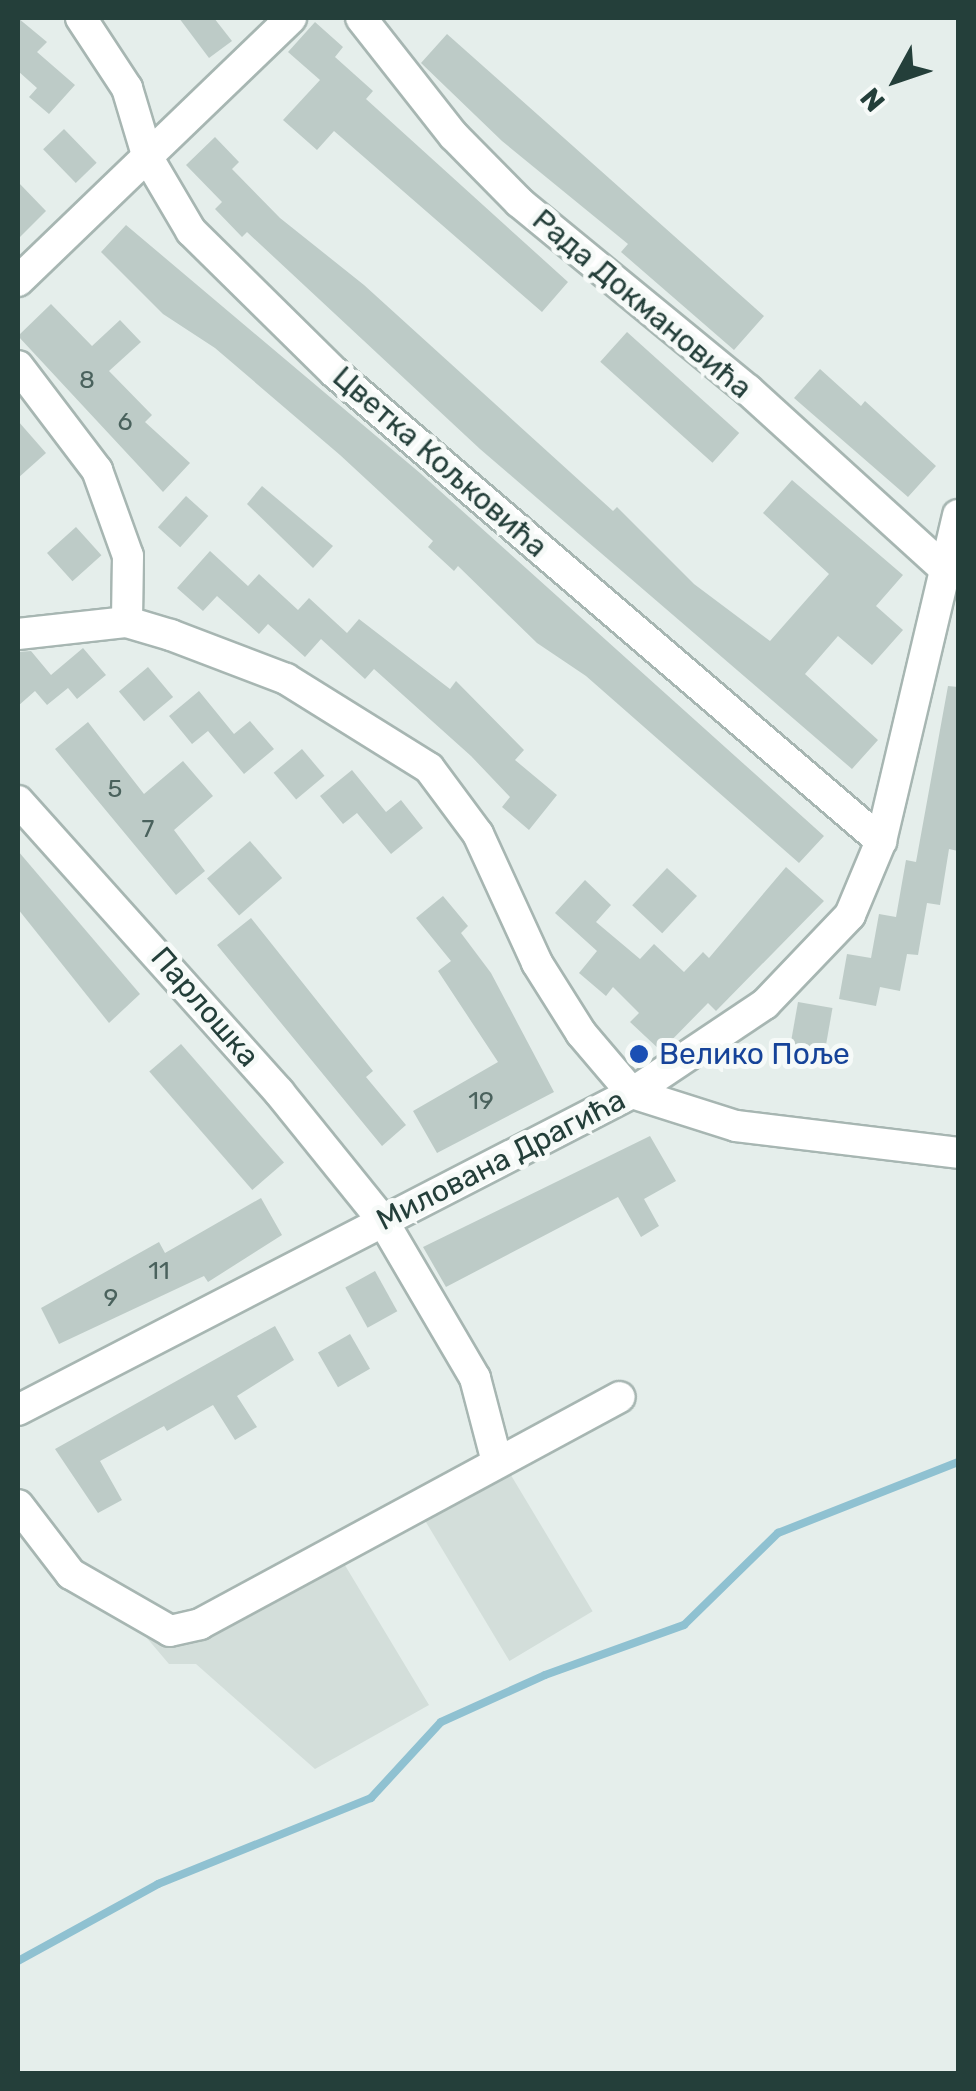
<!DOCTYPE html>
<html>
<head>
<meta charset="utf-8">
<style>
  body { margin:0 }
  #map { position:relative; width:976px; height:2091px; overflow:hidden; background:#e5eeeb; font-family:Rubik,sans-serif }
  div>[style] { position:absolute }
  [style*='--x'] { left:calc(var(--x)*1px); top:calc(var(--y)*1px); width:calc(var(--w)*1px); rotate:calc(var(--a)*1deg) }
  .built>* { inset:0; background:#d3deda; transform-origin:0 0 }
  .stream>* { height:8px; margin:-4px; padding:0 4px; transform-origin:4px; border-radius:4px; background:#8fc1d1 }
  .building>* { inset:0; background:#bdcbc7; transform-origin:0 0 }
  .roads { filter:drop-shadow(2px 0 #a7b6b2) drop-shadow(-2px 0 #a7b6b2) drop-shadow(0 2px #a7b6b2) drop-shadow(0 -2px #a7b6b2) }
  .minor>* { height:30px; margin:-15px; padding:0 15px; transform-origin:15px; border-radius:15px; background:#fff }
  .dots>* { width:28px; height:28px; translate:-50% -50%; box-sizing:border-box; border:5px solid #f6faf8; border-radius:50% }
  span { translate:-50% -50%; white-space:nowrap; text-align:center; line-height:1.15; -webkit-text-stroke:10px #f6faf8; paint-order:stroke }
  .number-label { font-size:25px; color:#4a625d }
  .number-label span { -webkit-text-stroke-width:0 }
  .street-label { font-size:30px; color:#243f3a }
  .transit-label { font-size:30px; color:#164399 }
  .left { translate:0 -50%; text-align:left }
  .frame { position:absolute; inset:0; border:20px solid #243f3a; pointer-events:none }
  .north { position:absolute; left:846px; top:30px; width:100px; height:100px; -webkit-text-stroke:8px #f6faf8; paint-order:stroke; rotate:230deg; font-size:28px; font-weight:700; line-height:40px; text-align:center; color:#243f3a }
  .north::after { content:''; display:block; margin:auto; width:35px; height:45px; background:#243f3a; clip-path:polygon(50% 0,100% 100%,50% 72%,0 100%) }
</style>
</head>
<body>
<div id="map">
  <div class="built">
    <i style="left:503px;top:1462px;width:174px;height:97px;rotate:59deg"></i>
    <i style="clip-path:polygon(340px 1557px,429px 1705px,315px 1769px,196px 1664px,169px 1664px,146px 1637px,188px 1635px)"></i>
  </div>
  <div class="stream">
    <i style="--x:18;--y:1961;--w:160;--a:-28.8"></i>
    <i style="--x:158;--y:1884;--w:230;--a:-22"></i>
    <i style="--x:371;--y:1798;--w:103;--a:-47.4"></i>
    <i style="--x:441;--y:1722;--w:114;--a:-24.3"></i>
    <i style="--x:545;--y:1675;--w:148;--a:-19.8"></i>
    <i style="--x:684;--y:1625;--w:132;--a:-44.4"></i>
    <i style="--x:778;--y:1533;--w:193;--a:-21.5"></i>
  </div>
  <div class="building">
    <i style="clip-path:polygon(18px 18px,47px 42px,37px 52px,75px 85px,49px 114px,29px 97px,37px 88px,18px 71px)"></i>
    <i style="clip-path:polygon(179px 18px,214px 18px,232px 41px,209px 58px)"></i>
    <i style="clip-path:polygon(315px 22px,343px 47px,335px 57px,373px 91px,366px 99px,568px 282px,542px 312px,334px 131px,317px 150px,283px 120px,320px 80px,288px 52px)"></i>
    <i style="clip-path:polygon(447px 34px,764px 316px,734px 350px,621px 252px,628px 244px,502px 141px,421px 63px)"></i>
    <i style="left:64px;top:129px;width:47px;height:29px;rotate:46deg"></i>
    <i style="clip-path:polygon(215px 137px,239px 162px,232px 169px,280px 218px,364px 285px,613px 511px,617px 507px,694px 584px,770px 641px,829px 574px,763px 513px,792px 480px,903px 575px,876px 606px,903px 630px,872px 665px,838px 636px,805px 674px,878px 740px,852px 769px,480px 449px,247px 232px,242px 237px,215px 209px,222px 202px,186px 165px)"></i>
    <i style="clip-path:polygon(18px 182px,46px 211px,18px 239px)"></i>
    <i style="clip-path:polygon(126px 225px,420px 473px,824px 836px,799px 863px,586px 676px,537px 643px,458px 566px,454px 571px,428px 547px,433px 541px,340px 455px,215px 348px,163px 314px,101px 252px)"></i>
    <i style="clip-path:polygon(51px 304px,92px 346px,120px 320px,141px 342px,109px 371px,152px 415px,145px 422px,190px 463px,163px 492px,18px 336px)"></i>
    <i style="left:627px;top:332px;width:151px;height:40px;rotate:42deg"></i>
    <i style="clip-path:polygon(820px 369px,861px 406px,865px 401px,936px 466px,908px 497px,794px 398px)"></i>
    <i style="clip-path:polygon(18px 421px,46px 453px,18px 478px)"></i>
    <i style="clip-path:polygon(262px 486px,333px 546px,313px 568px,247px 504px)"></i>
    <i style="left:186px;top:496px;width:30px;height:42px;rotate:42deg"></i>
    <i style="left:76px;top:527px;width:38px;height:39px;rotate:48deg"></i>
    <i style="clip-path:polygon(210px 551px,248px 586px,259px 574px,298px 610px,309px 598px,347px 633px,359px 619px,450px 689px,456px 681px,524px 750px,515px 760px,557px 795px,529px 830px,502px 807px,510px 797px,471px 756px,374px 669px,365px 679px,321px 639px,305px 657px,268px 624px,259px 634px,217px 596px,203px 611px,177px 588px)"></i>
    <i style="clip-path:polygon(83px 648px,106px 675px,77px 699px,68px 688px,47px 705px,35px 691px,18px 706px,18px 652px,31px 651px,51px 675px)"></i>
    <i style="left:148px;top:667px;width:39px;height:38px;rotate:50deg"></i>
    <i style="clip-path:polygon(948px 686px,958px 687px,958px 851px,949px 849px,940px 905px,927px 903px,918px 955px,907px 954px,900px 991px,880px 987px,876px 1006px,839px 999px,847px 954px,871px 958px,879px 914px,896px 917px,906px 860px,916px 862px)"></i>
    <i style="clip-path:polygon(199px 691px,234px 734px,250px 721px,274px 749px,244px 774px,208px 731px,192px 744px,169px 716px)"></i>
    <i style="clip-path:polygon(88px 722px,144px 794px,183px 761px,213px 796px,174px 830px,205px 871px,176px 895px,55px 749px)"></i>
    <i style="left:302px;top:749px;width:35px;height:37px;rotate:50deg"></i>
    <i style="clip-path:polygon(352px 770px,386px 812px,401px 800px,423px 828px,391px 854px,357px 813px,343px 824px,320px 796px)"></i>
    <i style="left:250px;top:841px;width:49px;height:57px;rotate:49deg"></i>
    <i style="clip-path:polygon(18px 851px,140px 994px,109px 1023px,18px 909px)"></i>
    <i style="clip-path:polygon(786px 867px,824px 901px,716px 1011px,708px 1003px,661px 1051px,630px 1022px,639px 1013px,613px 987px,606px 996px,579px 973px,597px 951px,555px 913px,585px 880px,611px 905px,596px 922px,640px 959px,654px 944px,684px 972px,703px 952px,709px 958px)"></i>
    <i style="left:667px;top:868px;width:41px;height:51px;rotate:43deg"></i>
    <i style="clip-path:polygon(443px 896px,468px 926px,461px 933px,491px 973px,554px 1092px,437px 1153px,413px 1111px,498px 1062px,438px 971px,451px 961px,416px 918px)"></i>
    <i style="clip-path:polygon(251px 918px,373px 1071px,366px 1077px,406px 1125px,382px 1146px,217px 945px)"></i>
    <i style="left:798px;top:1002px;width:35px;height:43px;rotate:10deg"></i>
    <i style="left:181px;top:1044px;width:157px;height:42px;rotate:49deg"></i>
    <i style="clip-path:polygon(650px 1136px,676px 1181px,644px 1199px,659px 1226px,641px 1237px,618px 1197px,446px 1287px,423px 1247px)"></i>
    <i style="clip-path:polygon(261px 1198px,282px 1235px,208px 1282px,204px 1276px,59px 1344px,41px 1308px,159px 1242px,165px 1253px)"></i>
    <i style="left:375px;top:1271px;width:46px;height:34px;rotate:61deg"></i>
    <i style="clip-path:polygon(275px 1326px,294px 1360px,237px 1396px,257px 1427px,235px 1440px,213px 1405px,167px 1431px,164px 1426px,100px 1461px,122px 1500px,98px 1513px,55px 1449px)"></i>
    <i style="left:350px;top:1334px;width:40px;height:37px;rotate:60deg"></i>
  </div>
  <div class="roads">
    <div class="minor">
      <i style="--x:81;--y:18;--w:84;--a:56.7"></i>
      <i style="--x:127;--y:88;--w:73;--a:73.3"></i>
      <i style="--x:148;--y:158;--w:85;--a:59.5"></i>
      <i style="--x:191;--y:231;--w:201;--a:44.6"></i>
      <i style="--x:334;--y:372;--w:721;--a:40.61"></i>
      <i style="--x:361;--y:18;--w:150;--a:51.8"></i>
      <i style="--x:454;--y:136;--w:93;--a:45.4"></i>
      <i style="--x:519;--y:202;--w:296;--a:39.4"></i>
      <i style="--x:748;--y:390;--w:268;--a:42.3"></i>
      <i style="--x:18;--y:281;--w:379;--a:-43.9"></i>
      <i style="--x:18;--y:366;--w:131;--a:52.8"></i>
      <i style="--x:97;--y:470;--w:91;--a:70.2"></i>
      <i style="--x:128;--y:556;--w:66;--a:90.9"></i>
      <i style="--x:18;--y:634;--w:110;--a:-6.3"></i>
      <i style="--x:127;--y:622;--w:46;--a:16.5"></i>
      <i style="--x:171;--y:635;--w:123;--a:20.9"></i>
      <i style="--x:286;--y:679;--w:168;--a:31.9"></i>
      <i style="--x:429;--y:768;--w:82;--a:53.4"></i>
      <i style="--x:478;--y:834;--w:142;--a:65.4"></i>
      <i style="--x:537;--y:963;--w:83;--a:57.8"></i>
      <i style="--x:581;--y:1033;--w:79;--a:49.6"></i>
      <i style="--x:632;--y:1093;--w:109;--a:17.6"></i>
      <i style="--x:736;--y:1126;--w:224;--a:6.9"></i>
      <i style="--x:18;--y:801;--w:391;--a:48.1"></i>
      <i style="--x:279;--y:1092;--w:166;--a:51.1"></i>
      <i style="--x:383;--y:1221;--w:182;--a:59.6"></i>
      <i style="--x:475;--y:1378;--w:87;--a:75.3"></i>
      <i style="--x:18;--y:1410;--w:691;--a:-27.31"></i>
      <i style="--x:632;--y:1093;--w:160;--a:-33.8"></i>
      <i style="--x:765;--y:1004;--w:123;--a:-46.3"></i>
      <i style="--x:850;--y:915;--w:80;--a:-67.3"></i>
      <i style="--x:881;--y:841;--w:335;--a:-76.7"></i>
      <i style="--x:18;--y:1505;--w:87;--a:52.5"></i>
      <i style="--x:71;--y:1574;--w:114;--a:29.9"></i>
      <i style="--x:170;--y:1631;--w:31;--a:-13"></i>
      <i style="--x:200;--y:1624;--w:477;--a:-28.4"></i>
    </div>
  </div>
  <div class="dots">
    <i style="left:639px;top:1054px;background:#1a4fb4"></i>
  </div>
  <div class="number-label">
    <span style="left:87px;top:380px">8</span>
    <span style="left:125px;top:422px">6</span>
    <span style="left:115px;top:789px">5</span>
    <span style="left:148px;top:829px">7</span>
    <span style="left:481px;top:1101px">19</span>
    <span style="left:159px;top:1271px">11</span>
    <span style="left:111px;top:1298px">9</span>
  </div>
  <div class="street-label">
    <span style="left:642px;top:304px;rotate:40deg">Рада Докмановића</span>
    <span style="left:440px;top:462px;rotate:41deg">Цветка Кољковића</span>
    <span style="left:205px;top:1007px;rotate:49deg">Парлошка</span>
    <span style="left:501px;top:1160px;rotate:-27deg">Милована Драгића</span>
  </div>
  <div class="transit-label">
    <span class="left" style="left:659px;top:1054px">Велико Поље</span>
  </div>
  <div class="frame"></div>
  <div class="north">N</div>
</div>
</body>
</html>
